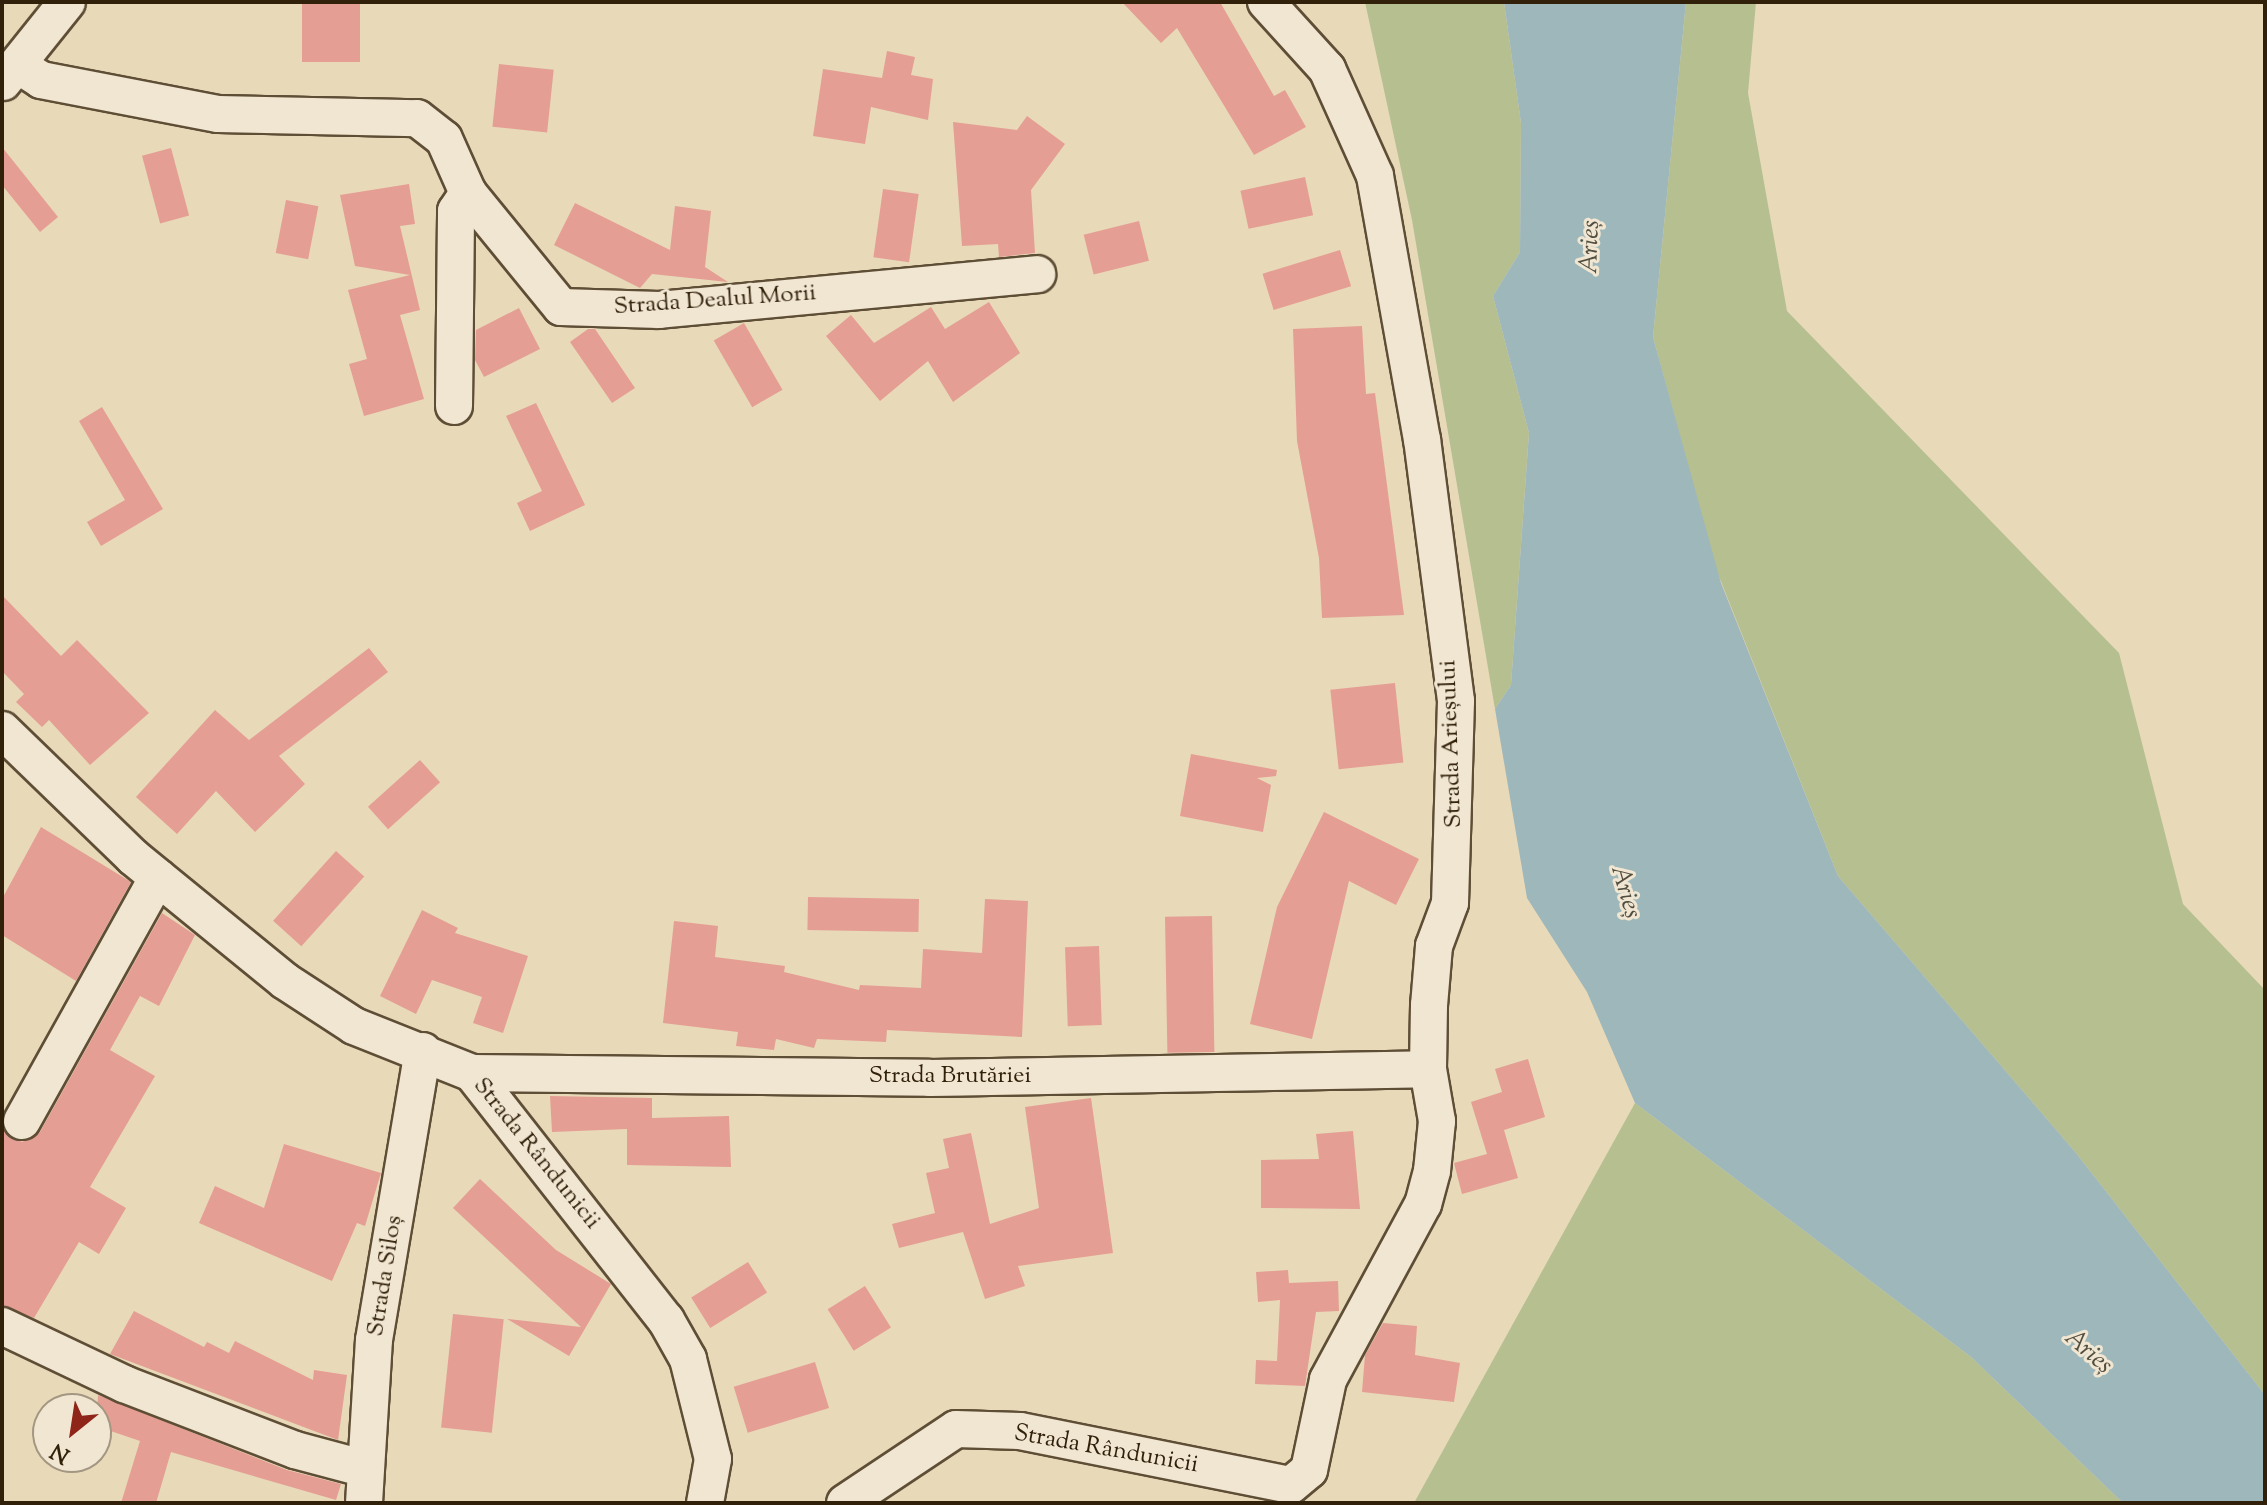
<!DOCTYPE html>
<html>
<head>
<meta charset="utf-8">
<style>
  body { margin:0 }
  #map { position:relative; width:2267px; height:1505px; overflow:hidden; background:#e8d9b9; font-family:"Sorts Mill Goudy",serif }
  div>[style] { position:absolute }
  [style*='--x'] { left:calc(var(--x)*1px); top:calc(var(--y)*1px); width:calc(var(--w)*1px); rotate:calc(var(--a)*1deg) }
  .green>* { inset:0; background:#b6bf8f }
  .water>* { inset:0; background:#9db7bb }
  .building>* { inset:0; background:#e59e93; transform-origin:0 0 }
  .roads { filter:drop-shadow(2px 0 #5f4e36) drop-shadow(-2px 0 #5f4e36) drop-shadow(0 2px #5f4e36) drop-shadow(0 -2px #5f4e36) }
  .minor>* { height:36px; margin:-18px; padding:0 18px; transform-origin:18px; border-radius:18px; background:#f0e6d2 }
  span { translate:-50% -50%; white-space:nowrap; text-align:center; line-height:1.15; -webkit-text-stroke:6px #f0e6d2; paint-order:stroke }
  .street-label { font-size:24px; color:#31200a }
  .water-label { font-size:26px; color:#514d3f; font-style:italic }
  .frame { position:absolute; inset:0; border:4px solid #31200a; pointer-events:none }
  .north { position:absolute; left:32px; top:1393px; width:80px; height:80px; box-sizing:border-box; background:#f0e6d2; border:2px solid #a49782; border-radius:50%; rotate:210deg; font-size:22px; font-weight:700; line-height:32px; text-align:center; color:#31200a }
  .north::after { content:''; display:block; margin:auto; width:28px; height:36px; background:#8f2418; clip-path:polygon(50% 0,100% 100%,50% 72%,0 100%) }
</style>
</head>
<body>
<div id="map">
  <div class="green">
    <i style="clip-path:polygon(1365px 2px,1504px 2px,1521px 123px,1520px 252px,1493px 296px,1529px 433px,1511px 685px,1495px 709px,1412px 220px)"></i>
    <i style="clip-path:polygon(1686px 2px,1756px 2px,1748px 93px,1787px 311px,2119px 653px,2183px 904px,2265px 990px,2265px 1395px,2076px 1153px,1838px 876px,1716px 569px,1653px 337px)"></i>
    <i style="clip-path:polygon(1635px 1103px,1971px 1357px,2123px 1503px,1414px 1503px)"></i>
  </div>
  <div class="water">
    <i style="clip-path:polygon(1504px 2px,1686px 2px,1653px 337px,1721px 583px,1838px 876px,2076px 1153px,2265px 1395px,2265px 1503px,2123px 1503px,1971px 1357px,1635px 1103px,1587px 992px,1527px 898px,1495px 709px,1511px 685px,1529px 433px,1493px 296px,1520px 252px,1521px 123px)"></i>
  </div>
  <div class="building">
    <i style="left:302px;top:2px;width:58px;height:60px"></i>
    <i style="clip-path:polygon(1122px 2px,1220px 2px,1274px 96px,1285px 90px,1306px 127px,1254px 155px,1177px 28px,1161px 43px)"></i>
    <i style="clip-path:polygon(887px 51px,915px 57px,911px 75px,933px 79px,928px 120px,871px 107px,865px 144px,813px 136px,823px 69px,882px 78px)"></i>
    <i style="left:499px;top:64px;width:55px;height:63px;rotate:6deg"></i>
    <i style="clip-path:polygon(1027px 116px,1065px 144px,1031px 190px,1035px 253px,999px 257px,998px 244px,962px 246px,953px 122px,1017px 130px)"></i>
    <i style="clip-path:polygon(2px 147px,58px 217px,40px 232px,2px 185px)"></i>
    <i style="left:171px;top:148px;width:70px;height:30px;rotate:75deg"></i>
    <i style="left:1305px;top:177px;width:39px;height:66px;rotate:78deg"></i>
    <i style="clip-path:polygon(409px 184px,415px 224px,400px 226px,420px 310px,400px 315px,424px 399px,364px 416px,349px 364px,367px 359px,348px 290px,410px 275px,355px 266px,340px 195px)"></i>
    <i style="left:883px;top:189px;width:36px;height:69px;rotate:8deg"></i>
    <i style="left:286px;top:200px;width:33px;height:54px;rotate:11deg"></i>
    <i style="clip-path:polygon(575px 203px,670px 250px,675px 206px,711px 211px,705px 267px,728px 282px,652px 274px,640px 288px,554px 245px)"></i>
    <i style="left:1139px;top:221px;width:41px;height:57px;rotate:76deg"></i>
    <i style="left:1340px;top:250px;width:38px;height:81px;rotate:73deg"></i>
    <i style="clip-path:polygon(989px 302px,1020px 353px,953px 402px,928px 361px,880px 401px,826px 336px,851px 315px,874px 343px,931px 307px,945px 329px)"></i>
    <i style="clip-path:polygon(519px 308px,540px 349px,484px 377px,475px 360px,476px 330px)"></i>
    <i style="left:744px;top:323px;width:77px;height:35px;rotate:60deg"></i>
    <i style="clip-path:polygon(1362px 326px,1366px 394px,1375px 393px,1404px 615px,1322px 618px,1319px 558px,1297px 441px,1293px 329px)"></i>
    <i style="clip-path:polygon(588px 329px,595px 329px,635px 388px,612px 403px,570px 342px)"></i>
    <i style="clip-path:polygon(536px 403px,585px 505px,530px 531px,517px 503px,542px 491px,506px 416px)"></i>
    <i style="clip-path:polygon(102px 407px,163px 509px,101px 546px,87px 522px,125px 500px,79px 421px)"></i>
    <i style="clip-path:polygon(2px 595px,61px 656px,77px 640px,149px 713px,90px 765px,49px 720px,42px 727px,16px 702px,24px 694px,2px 671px)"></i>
    <i style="clip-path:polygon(369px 648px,388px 672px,279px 756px,305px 784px,255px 832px,216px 791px,177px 834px,136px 797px,215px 710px,249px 740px)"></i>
    <i style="left:1395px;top:683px;width:80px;height:65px;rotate:84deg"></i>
    <i style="clip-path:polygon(1191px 754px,1277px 770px,1276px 776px,1257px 778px,1271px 785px,1263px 832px,1180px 816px)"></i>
    <i style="left:420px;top:760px;width:30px;height:70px;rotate:48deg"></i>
    <i style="clip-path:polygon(1324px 812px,1419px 859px,1396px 905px,1349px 881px,1312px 1039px,1250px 1024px,1277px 907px)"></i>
    <i style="clip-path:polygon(41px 827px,131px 882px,76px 981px,2px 935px,2px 899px)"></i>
    <i style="left:336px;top:851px;width:38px;height:94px;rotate:42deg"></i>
    <i style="left:808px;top:897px;width:111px;height:33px;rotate:1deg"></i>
    <i style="clip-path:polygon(985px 899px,1028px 901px,1022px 1037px,887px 1030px,886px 1042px,817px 1039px,814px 1048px,776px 1039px,774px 1050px,736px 1046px,738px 1032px,663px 1023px,674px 921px,718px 926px,715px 957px,785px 966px,784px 972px,859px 990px,860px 985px,921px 988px,923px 949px,982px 953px)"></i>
    <i style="clip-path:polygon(422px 910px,458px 928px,455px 933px,528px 956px,503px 1033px,473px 1023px,482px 997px,432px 980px,416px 1014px,380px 996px)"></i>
    <i style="clip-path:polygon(162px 913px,195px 935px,159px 1006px,140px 996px,110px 1050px,155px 1076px,90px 1187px,126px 1208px,99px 1254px,79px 1242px,34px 1318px,2px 1305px,2px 1125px,22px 1142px,40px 1132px)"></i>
    <i style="left:1212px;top:916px;width:136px;height:47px;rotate:89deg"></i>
    <i style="left:1099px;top:946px;width:79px;height:34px;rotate:88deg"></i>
    <i style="clip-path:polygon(1528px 1059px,1545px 1117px,1504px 1130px,1518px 1178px,1462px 1194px,1454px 1163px,1487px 1154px,1471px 1102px,1502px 1092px,1495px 1069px)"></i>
    <i style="clip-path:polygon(550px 1096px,652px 1098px,652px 1118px,729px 1116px,731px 1167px,627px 1165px,627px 1129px,552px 1132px)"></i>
    <i style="clip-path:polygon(1091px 1098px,1113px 1253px,1018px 1266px,1025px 1286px,985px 1299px,963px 1232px,899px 1248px,892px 1224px,935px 1213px,926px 1173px,949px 1168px,943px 1139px,971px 1133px,990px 1224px,1039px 1208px,1025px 1107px)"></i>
    <i style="clip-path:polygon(1353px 1131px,1360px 1209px,1261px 1208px,1261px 1160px,1319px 1159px,1316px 1134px)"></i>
    <i style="clip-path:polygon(284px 1144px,381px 1173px,365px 1226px,357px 1223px,332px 1281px,199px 1223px,215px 1186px,264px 1208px)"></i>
    <i style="clip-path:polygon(480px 1179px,556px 1250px,611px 1284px,569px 1356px,507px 1319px,581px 1327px,453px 1208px)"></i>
    <i style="left:748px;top:1262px;width:36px;height:67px;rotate:58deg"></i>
    <i style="clip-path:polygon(1288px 1270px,1289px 1283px,1338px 1281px,1339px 1311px,1316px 1312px,1305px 1386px,1255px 1384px,1256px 1360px,1277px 1361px,1280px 1300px,1258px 1302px,1256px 1272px)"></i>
    <i style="left:865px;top:1286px;width:49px;height:44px;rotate:58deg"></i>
    <i style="clip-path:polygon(134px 1311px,204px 1347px,207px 1342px,229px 1353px,235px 1341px,313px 1380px,314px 1370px,347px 1375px,338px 1440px,110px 1354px)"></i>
    <i style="left:453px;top:1314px;width:51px;height:114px;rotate:6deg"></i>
    <i style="clip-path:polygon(1383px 1323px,1417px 1326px,1415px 1355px,1460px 1363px,1454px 1402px,1362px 1392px,1365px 1355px)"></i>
    <i style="left:815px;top:1362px;width:48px;height:85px;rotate:73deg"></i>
    <i style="clip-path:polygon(98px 1395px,287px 1470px,341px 1484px,336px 1500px,171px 1452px,156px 1503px,121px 1503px,140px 1441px,96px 1426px)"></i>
  </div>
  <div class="roads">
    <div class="minor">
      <i style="--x:1266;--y:2;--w:91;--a:47.7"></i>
      <i style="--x:1327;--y:69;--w:117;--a:65.8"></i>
      <i style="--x:1375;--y:176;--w:267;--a:79.9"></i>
      <i style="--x:1422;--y:439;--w:264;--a:82.6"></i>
      <i style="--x:1456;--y:701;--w:202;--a:91.7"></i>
      <i style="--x:1450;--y:903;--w:46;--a:110.4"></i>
      <i style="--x:1434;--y:946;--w:59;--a:94.8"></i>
      <i style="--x:1429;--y:1005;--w:64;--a:90.9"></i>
      <i style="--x:1428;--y:1069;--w:53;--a:80.2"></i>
      <i style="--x:1437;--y:1121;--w:50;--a:95.7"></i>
      <i style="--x:1432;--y:1171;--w:34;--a:105"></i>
      <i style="--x:1423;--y:1204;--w:200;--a:118.4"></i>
      <i style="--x:1328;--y:1380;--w:92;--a:101.9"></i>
      <i style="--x:1309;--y:1470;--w:23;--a:140"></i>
      <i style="--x:18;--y:65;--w:27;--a:33"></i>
      <i style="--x:41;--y:80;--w:180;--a:10.9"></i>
      <i style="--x:218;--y:114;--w:199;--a:1.2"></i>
      <i style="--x:417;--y:118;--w:34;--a:38"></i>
      <i style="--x:444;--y:139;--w:59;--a:66"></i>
      <i style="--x:468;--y:193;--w:147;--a:50.8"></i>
      <i style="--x:561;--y:307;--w:98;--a:1.8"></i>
      <i style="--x:659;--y:310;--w:380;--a:-5.4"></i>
      <i style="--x:3;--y:82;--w:102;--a:-51.3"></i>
      <i style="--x:454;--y:406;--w:195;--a:-89.4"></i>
      <i style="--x:456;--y:211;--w:22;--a:-56"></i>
      <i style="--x:2;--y:730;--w:182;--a:44.1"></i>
      <i style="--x:133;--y:857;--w:196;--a:39.2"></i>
      <i style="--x:285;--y:981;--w:82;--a:33.1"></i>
      <i style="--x:354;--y:1026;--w:127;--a:21.7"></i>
      <i style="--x:472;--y:1073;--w:314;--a:51.9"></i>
      <i style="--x:666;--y:1320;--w:45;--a:60.6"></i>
      <i style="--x:688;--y:1359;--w:103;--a:76"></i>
      <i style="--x:713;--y:1459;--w:45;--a:100.3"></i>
      <i style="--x:472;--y:1073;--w:458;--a:0.6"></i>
      <i style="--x:930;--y:1078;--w:498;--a:-1"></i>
      <i style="--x:22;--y:1121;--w:279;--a:-60.9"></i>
      <i style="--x:2;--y:1326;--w:135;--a:25.4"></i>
      <i style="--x:124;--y:1384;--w:183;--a:21.1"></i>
      <i style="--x:295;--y:1450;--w:73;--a:15"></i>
      <i style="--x:364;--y:1503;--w:163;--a:-86.5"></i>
      <i style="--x:374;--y:1340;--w:293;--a:-80.4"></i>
      <i style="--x:845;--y:1503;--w:133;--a:-33.7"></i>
      <i style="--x:956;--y:1429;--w:64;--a:1.8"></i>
      <i style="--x:1020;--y:1431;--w:276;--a:11.3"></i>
    </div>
  </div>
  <div class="street-label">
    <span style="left:715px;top:301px;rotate:-4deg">Strada Dealul Morii</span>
    <span style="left:1452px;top:744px;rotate:-92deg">Strada Arieșului</span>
    <span style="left:950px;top:1077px">Strada Brutăriei</span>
    <span style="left:536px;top:1154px;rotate:51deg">Strada Rândunicii</span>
    <span style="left:386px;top:1276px;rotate:-81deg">Strada Siloș</span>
    <span style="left:1106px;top:1450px;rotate:10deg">Strada Rândunicii</span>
  </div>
  <div class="water-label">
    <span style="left:1591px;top:247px;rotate:-88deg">Arieș</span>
    <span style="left:1625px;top:892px;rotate:74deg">Arieș</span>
    <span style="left:2088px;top:1352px;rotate:41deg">Arieș</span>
  </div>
  <div class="frame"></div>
  <div class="north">N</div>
</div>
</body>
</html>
